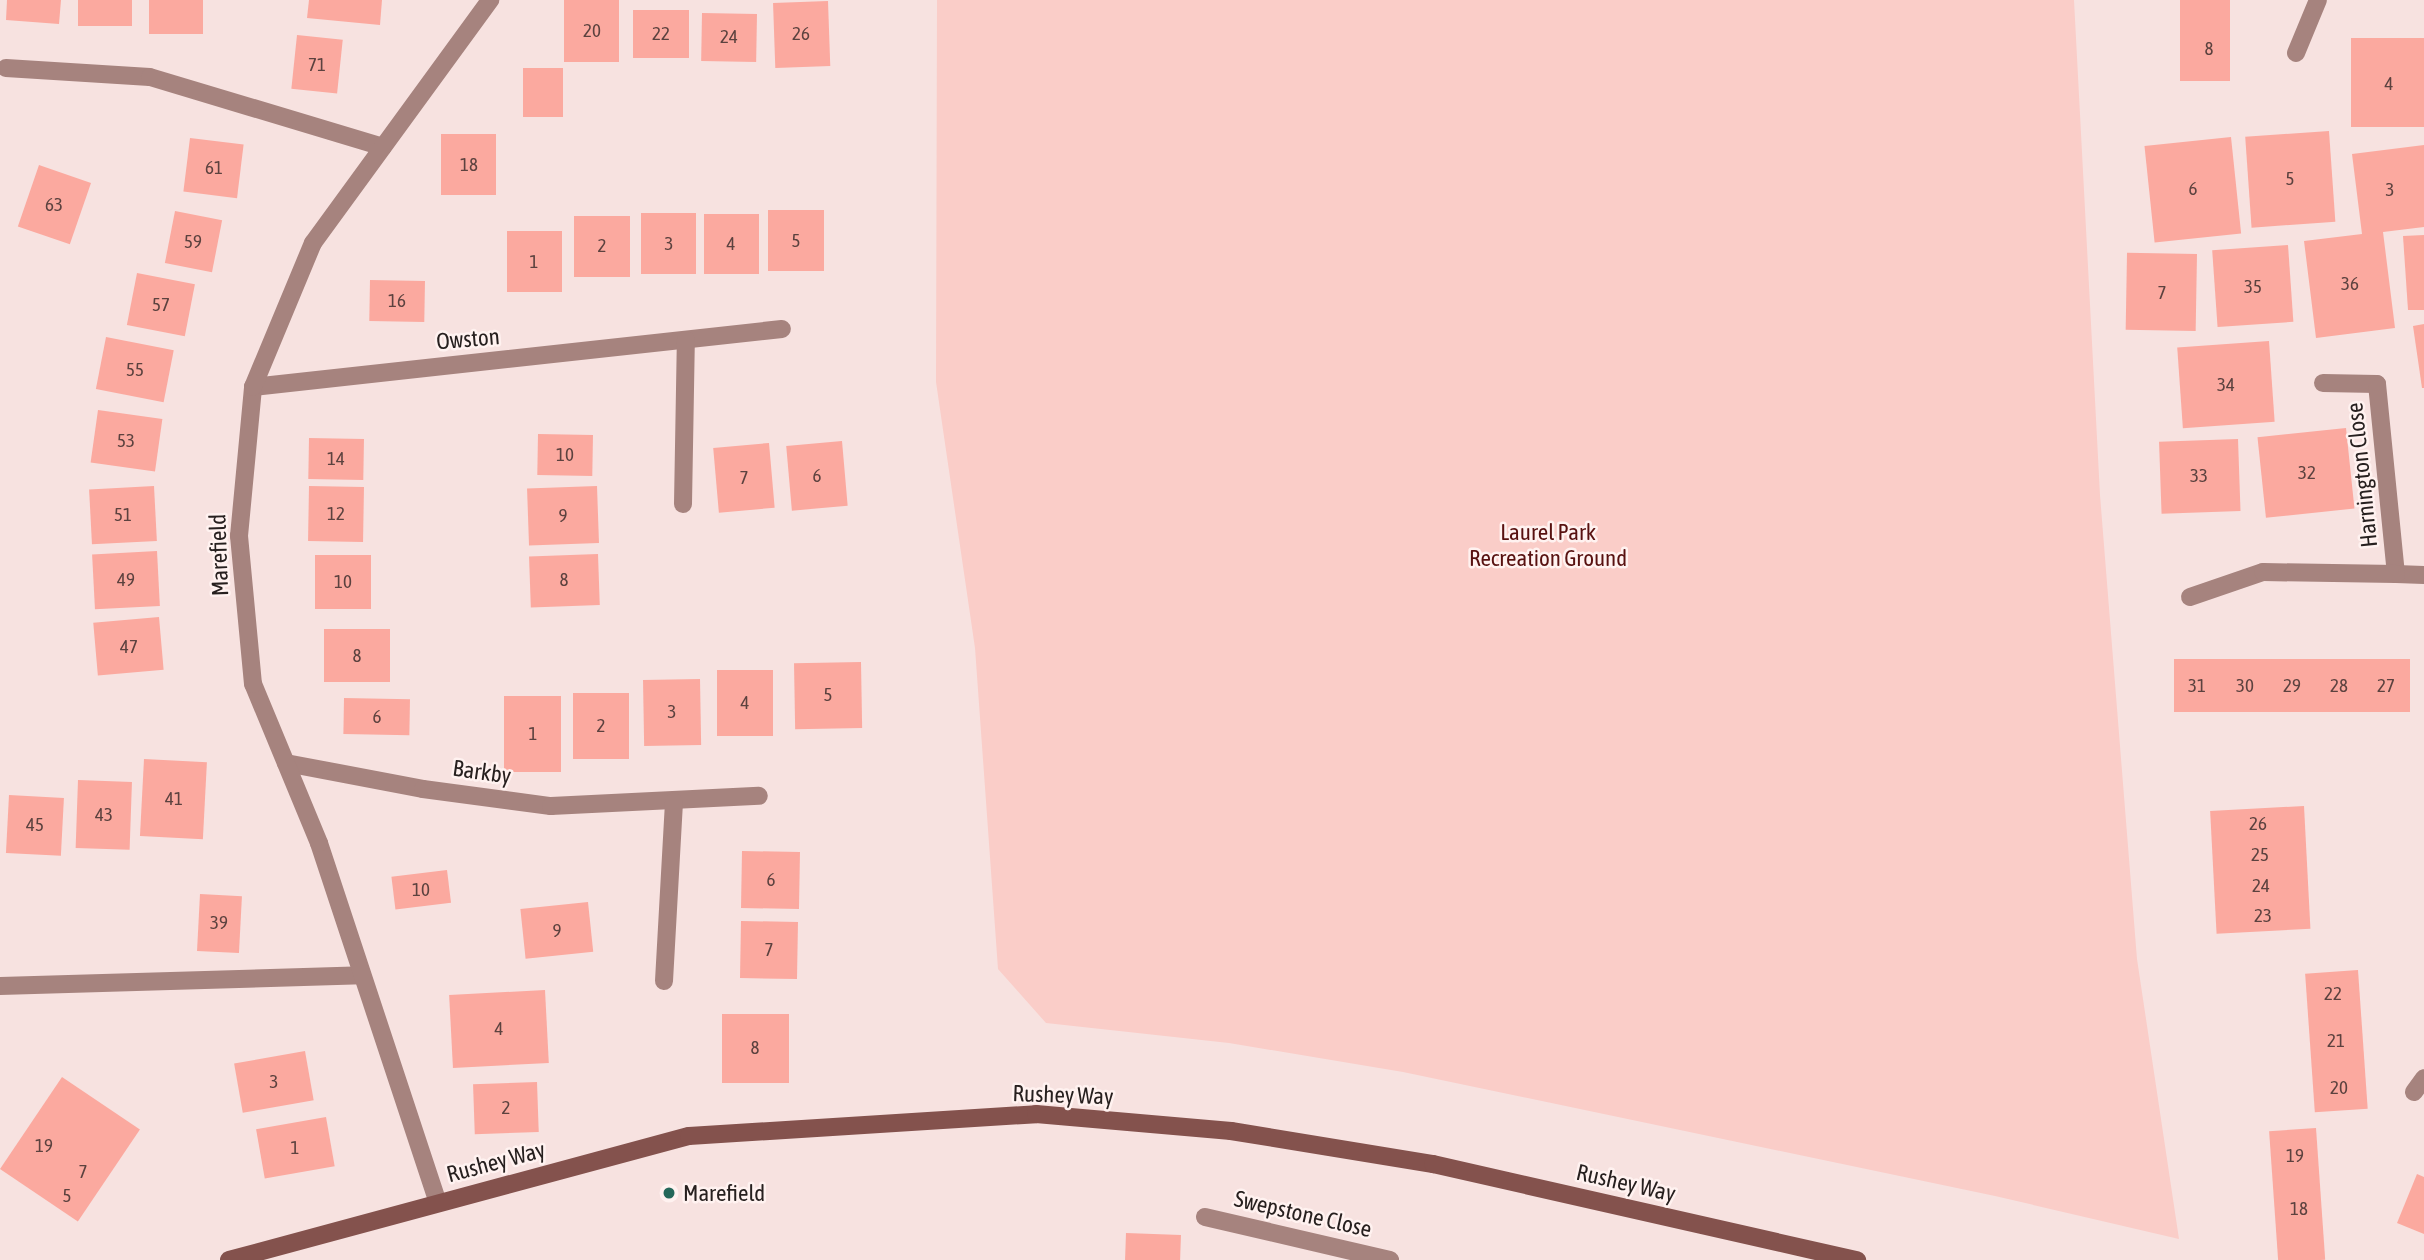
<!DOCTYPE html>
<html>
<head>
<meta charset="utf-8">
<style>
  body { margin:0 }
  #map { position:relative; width:2424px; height:1260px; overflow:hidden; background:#f7e2e0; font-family:"Asap Condensed",sans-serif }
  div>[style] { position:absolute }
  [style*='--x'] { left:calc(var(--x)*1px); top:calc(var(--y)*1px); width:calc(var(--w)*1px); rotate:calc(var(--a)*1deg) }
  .green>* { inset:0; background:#facdc8 }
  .building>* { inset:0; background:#fba99f; transform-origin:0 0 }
  .street>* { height:18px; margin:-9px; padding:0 9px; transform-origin:9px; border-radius:9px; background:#a6837e }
  .secondary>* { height:18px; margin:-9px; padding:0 9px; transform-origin:9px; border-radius:9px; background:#84524d }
  .dots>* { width:19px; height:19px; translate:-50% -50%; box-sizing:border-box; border:4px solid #fff2f0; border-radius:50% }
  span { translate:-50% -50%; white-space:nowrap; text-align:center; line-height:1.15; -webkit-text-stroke:5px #fff2f0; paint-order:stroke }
  .number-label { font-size:19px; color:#5c423f }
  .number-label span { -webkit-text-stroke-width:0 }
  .street-label { font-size:23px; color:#27201f }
  .park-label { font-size:23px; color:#581110 }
  .poi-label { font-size:23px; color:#27201f }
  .left { translate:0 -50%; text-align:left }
</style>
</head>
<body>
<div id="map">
  <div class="green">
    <i style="clip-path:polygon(937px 0,2074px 0,2100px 495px,2137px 959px,2179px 1239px,1995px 1196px,1403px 1072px,1229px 1043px,1046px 1023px,998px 969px,975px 648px,936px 382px)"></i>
  </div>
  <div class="building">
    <i style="clip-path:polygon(7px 0,61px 0,59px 24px,6px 20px)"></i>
    <i style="left:78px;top:0;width:54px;height:26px"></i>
    <i style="left:149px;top:0;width:54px;height:34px"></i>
    <i style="clip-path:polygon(309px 0,382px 0,380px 25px,307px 18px)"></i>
    <i style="left:564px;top:0;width:55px;height:62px"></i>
    <i style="left:2180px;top:0;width:50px;height:81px"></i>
    <i style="left:828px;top:1px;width:65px;height:55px;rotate:88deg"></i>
    <i style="left:633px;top:10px;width:56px;height:48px"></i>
    <i style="left:702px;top:13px;width:55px;height:48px;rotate:1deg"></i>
    <i style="left:297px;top:35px;width:46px;height:54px;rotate:6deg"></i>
    <i style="left:2424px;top:38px;width:89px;height:73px;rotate:90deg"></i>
    <i style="left:523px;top:68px;width:40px;height:49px"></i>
    <i style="left:2329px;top:131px;width:91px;height:84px;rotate:86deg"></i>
    <i style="left:441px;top:134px;width:55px;height:61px"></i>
    <i style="left:2231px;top:137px;width:97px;height:87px;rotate:84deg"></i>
    <i style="left:190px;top:138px;width:54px;height:54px;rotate:7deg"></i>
    <i style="clip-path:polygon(2424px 145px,2424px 227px,2383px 232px,2395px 328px,2316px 338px,2304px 241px,2362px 234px,2352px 154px)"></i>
    <i style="left:39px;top:165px;width:55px;height:65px;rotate:19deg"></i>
    <i style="left:768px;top:210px;width:56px;height:61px"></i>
    <i style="left:175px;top:211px;width:48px;height:53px;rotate:11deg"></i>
    <i style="left:641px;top:213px;width:55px;height:61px"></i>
    <i style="left:704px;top:214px;width:55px;height:60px"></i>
    <i style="left:574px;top:216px;width:56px;height:61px"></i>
    <i style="left:507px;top:231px;width:55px;height:61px"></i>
    <i style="clip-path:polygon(2424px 235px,2424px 310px,2408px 310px,2403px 236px)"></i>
    <i style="left:2288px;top:245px;width:77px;height:76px;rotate:86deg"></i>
    <i style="left:2197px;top:254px;width:77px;height:70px;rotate:91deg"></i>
    <i style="left:137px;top:273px;width:59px;height:53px;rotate:11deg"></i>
    <i style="left:370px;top:280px;width:55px;height:41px;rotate:1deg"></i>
    <i style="clip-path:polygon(2424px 324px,2424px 388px,2422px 388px,2413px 326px)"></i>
    <i style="left:106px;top:337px;width:69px;height:53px;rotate:11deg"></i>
    <i style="left:2269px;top:341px;width:81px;height:92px;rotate:86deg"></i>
    <i style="left:98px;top:410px;width:65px;height:53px;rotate:8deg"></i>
    <i style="left:2346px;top:428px;width:81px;height:89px;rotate:84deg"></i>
    <i style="left:538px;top:434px;width:55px;height:41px;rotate:1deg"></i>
    <i style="left:309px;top:438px;width:55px;height:41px;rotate:1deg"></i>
    <i style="left:2238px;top:439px;width:72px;height:79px;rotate:88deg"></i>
    <i style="left:842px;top:441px;width:65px;height:56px;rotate:85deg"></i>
    <i style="left:769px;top:443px;width:65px;height:56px;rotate:85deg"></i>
    <i style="left:154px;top:486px;width:55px;height:65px;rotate:87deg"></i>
    <i style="left:309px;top:486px;width:55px;height:55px;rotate:1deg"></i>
    <i style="left:597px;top:486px;width:57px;height:70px;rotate:88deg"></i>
    <i style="left:157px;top:551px;width:55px;height:65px;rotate:87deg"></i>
    <i style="left:598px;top:554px;width:51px;height:69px;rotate:88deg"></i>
    <i style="left:315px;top:555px;width:56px;height:54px"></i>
    <i style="left:159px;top:617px;width:53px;height:66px;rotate:85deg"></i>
    <i style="left:324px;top:629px;width:66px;height:53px"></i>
    <i style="left:2174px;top:659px;width:236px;height:53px"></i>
    <i style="left:861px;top:662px;width:66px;height:67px;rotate:89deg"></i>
    <i style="left:717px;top:670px;width:56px;height:66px"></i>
    <i style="left:700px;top:679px;width:66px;height:57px;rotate:89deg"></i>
    <i style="left:573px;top:693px;width:56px;height:66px"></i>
    <i style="left:561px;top:696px;width:76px;height:57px;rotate:90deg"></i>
    <i style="left:344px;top:698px;width:66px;height:36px;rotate:1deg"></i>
    <i style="left:144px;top:759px;width:63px;height:77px;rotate:3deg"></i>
    <i style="left:78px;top:780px;width:54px;height:68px;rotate:2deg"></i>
    <i style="left:9px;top:795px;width:55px;height:58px;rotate:3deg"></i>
    <i style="left:2304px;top:806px;width:123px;height:94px;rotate:87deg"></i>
    <i style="left:742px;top:851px;width:58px;height:57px;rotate:1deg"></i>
    <i style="left:447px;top:870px;width:33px;height:56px;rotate:83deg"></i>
    <i style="left:200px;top:894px;width:42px;height:57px;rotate:3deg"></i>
    <i style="left:588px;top:902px;width:50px;height:68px;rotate:84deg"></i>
    <i style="left:741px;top:921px;width:57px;height:57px;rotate:1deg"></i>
    <i style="left:2358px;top:970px;width:139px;height:53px;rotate:86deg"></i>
    <i style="left:545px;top:990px;width:73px;height:96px;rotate:87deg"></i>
    <i style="left:722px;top:1014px;width:67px;height:69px"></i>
    <i style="left:305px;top:1051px;width:50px;height:72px;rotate:80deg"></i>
    <i style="left:62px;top:1077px;width:94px;height:111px;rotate:34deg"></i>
    <i style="left:537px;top:1082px;width:50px;height:64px;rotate:88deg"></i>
    <i style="left:326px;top:1117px;width:50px;height:71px;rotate:80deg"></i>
    <i style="left:2316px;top:1128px;width:132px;height:47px;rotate:86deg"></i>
    <i style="clip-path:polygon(2417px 1174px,2424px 1177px,2424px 1234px,2397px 1223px)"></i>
    <i style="left:1126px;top:1233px;width:55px;height:27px;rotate:2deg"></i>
  </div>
  <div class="street">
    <i style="--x:2296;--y:53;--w:57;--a:-67.5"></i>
    <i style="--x:6;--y:68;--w:144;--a:3.6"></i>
    <i style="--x:150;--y:77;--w:243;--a:16.7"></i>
    <i style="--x:2323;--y:383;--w:54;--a:1.1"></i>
    <i style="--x:2377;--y:384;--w:191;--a:84.3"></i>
    <i style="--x:2396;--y:574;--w:28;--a:2"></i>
    <i style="--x:253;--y:387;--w:532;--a:-6.26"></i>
    <i style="--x:683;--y:504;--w:164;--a:-89"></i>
    <i style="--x:2190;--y:597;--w:77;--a:-18.9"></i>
    <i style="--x:2263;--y:572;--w:133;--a:0.9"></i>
    <i style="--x:286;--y:763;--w:139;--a:10.7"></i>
    <i style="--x:423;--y:789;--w:129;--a:7.6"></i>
    <i style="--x:551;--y:806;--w:208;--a:-2.8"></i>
    <i style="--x:664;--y:981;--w:179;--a:-86.8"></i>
    <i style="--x:0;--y:986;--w:362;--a:-1.7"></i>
    <i style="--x:2414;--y:1092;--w:17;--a:-54"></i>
    <i style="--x:438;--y:1203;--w:379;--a:-108.3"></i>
    <i style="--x:319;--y:843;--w:172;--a:-112.5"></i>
    <i style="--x:253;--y:684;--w:149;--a:-95.4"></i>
    <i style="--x:239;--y:536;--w:150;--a:-84.6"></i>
    <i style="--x:253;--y:387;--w:156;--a:-67.4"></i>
    <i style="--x:313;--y:243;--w:301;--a:-53.9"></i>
    <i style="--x:1205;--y:1217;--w:190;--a:13.1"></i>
  </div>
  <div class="secondary">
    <i style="--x:229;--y:1260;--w:476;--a:-15.1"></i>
    <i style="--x:689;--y:1136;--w:348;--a:-3.6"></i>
    <i style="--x:1036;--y:1114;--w:196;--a:5"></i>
    <i style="--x:1231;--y:1131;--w:205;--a:9.3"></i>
    <i style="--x:1433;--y:1164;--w:435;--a:12.8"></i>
  </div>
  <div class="dots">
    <i style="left:669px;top:1193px;background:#24685a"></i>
  </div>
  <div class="number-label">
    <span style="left:592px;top:31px">20</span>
    <span style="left:661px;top:34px">22</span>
    <span style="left:801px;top:34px">26</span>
    <span style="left:729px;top:37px">24</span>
    <span style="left:2209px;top:49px">8</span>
    <span style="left:317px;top:65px">71</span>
    <span style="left:2389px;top:84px">4</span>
    <span style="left:469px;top:165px">18</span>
    <span style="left:214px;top:168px">61</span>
    <span style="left:2290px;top:179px">5</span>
    <span style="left:2193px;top:189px">6</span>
    <span style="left:2390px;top:190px">3</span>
    <span style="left:54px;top:205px">63</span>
    <span style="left:796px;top:241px">5</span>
    <span style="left:193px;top:242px">59</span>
    <span style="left:669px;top:244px">3</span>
    <span style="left:731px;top:244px">4</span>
    <span style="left:602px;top:246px">2</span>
    <span style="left:534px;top:262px">1</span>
    <span style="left:2350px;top:284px">36</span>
    <span style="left:2253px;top:287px">35</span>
    <span style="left:2162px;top:293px">7</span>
    <span style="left:397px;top:301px">16</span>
    <span style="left:161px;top:305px">57</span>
    <span style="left:135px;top:370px">55</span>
    <span style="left:2226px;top:385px">34</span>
    <span style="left:126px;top:441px">53</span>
    <span style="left:565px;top:455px">10</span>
    <span style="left:336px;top:459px">14</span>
    <span style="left:2307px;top:473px">32</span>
    <span style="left:817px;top:476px">6</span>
    <span style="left:2199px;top:476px">33</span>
    <span style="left:744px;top:478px">7</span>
    <span style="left:336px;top:514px">12</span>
    <span style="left:123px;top:515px">51</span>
    <span style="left:563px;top:516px">9</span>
    <span style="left:126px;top:580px">49</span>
    <span style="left:564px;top:580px">8</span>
    <span style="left:343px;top:582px">10</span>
    <span style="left:129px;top:647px">47</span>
    <span style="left:357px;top:656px">8</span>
    <span style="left:2197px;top:686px">31</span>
    <span style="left:2245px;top:686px">30</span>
    <span style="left:2292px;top:686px">29</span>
    <span style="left:2339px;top:686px">28</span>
    <span style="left:2386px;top:686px">27</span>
    <span style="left:828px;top:695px">5</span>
    <span style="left:745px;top:703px">4</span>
    <span style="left:672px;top:712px">3</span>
    <span style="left:377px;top:717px">6</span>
    <span style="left:601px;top:726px">2</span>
    <span style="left:533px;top:734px">1</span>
    <span style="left:174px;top:799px">41</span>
    <span style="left:104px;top:815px">43</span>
    <span style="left:2258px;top:824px">26</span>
    <span style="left:35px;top:825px">45</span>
    <span style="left:2260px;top:855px">25</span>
    <span style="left:771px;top:880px">6</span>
    <span style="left:2261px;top:886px">24</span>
    <span style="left:421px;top:890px">10</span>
    <span style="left:2263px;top:916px">23</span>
    <span style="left:219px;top:923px">39</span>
    <span style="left:557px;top:931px">9</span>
    <span style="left:769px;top:950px">7</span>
    <span style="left:2333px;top:994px">22</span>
    <span style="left:499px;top:1029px">4</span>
    <span style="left:2336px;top:1041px">21</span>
    <span style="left:755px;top:1048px">8</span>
    <span style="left:274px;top:1082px">3</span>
    <span style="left:2339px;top:1088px">20</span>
    <span style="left:506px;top:1108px">2</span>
    <span style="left:44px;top:1146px">19</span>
    <span style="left:295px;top:1148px">1</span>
    <span style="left:2295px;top:1156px">19</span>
    <span style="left:83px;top:1172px">7</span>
    <span style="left:67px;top:1196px">5</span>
    <span style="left:2299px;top:1209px">18</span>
  </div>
  <div class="street-label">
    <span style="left:468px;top:339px;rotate:-5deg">Owston</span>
    <span style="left:2362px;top:475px;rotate:-96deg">Harnington Close</span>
    <span style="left:219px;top:555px;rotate:-92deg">Marefield</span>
    <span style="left:482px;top:772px;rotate:8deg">Barkby</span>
    <span style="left:1063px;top:1095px;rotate:2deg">Rushey Way</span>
    <span style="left:496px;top:1162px;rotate:-15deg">Rushey Way</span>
    <span style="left:1626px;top:1183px;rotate:13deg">Rushey Way</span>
    <span style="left:1303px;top:1214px;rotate:13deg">Swepstone Close</span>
  </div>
  <div class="park-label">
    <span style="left:1548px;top:545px">Laurel Park<br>Recreation Ground</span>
  </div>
  <div class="poi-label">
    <span class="left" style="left:683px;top:1193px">Marefield</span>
  </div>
</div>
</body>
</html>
